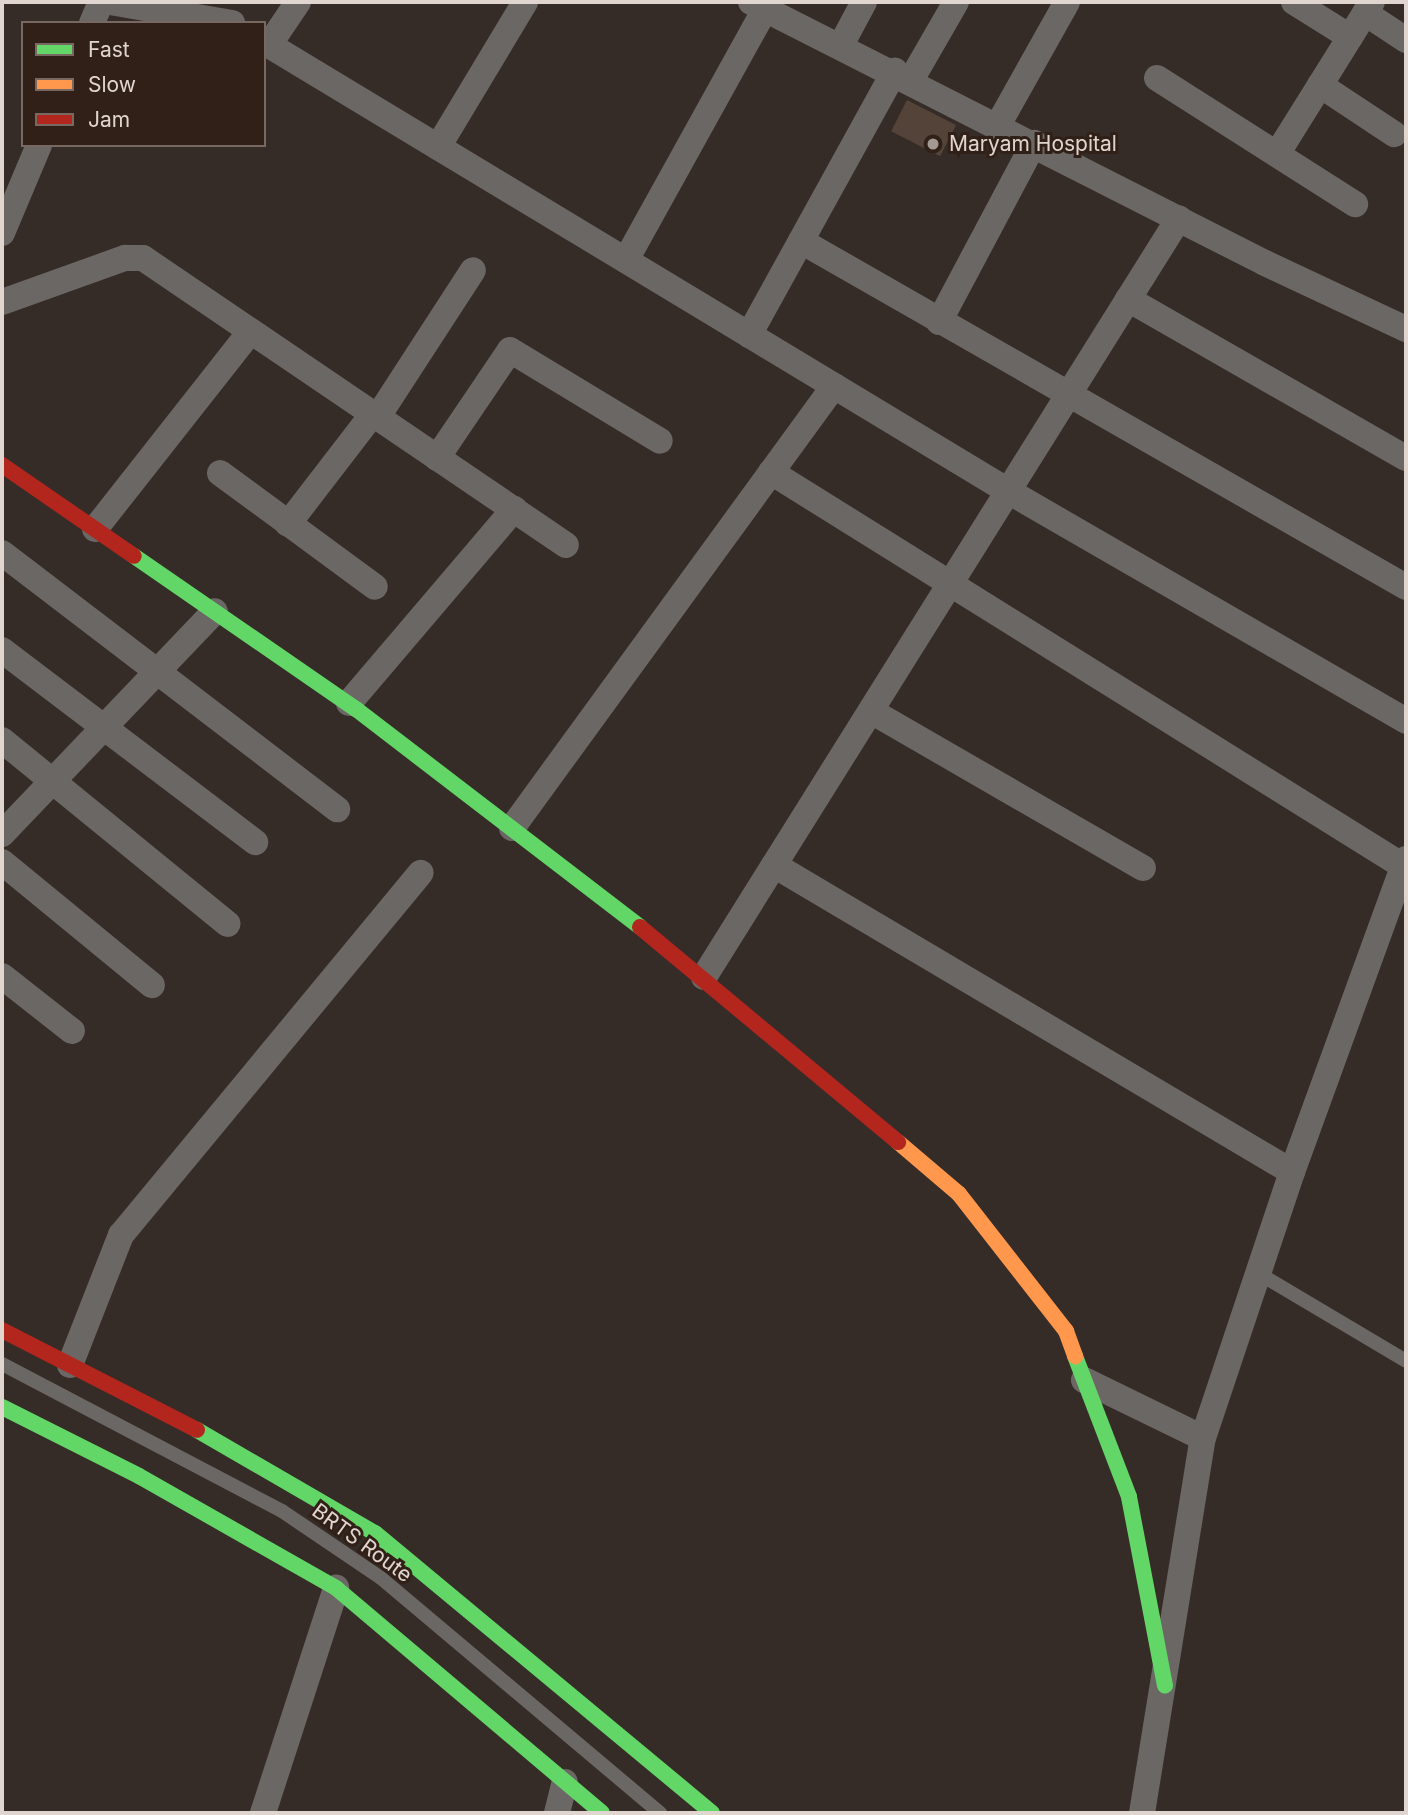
<!DOCTYPE html>
<html>
<head>
<meta charset="utf-8">
<style>
  body { margin:0 }
  #map { position:relative; width:1408px; height:1815px; overflow:hidden; background:#352c27; font-family:Inter,sans-serif }
  div>[style] { position:absolute }
  [style*='--x'] { left:calc(var(--x)*1px); top:calc(var(--y)*1px); width:calc(var(--w)*1px); rotate:calc(var(--a)*1deg) }
  .building>* { inset:0; background:#534339; transform-origin:0 0 }
  .lane>* { height:14px; margin:-7px; padding:0 7px; transform-origin:7px; border-radius:7px; background:#6b6764 }
  .street>* { height:26px; margin:-13px; padding:0 13px; transform-origin:13px; border-radius:13px; background:#6b6764 }
  .fast>* { height:16px; margin:-8px; padding:0 8px; transform-origin:8px; border-radius:8px; background:#63d668 }
  .slow>* { height:16px; margin:-8px; padding:0 8px; transform-origin:8px; border-radius:8px; background:#ff974d }
  .jam>* { height:16px; margin:-8px; padding:0 8px; transform-origin:8px; border-radius:8px; background:#b3261e }
  .dots>* { width:19px; height:19px; translate:-50% -50%; box-sizing:border-box; border:4px solid #312017; border-radius:50% }
  span { translate:-50% -50%; white-space:nowrap; text-align:center; line-height:1.15; -webkit-text-stroke:6px #312017; paint-order:stroke }
  .poi-label { font-size:21px; color:#e0d5cf }
  .left { translate:0 -50%; text-align:left }
  .street-label { font-size:21px; color:#e0d5cf }
  .frame { position:absolute; inset:0; border:4px solid #e0d5cf; pointer-events:none }
  .legend { position:absolute; left:21px; top:21px; width:245px; height:126px; box-sizing:border-box; background:#312017; border:2px solid #776861; margin:0; padding:9px 12px; list-style:none; font-size:21px; color:#e0d5cf }
  .legend li { display:flex; align-items:center; gap:14px; height:35px }
  .legend b { width:35px; border:2px solid #776861 }
</style>
</head>
<body>
<div id="map">
  <div class="building">
    <i style="left:907px;top:100px;width:55px;height:35px;rotate:27deg"></i>
  </div>
  <div class="lane">
    <i style="--x:1258;--y:1273;--w:172;--a:30.7"></i>
    <i style="--x:2;--y:1364;--w:316;--a:27.7"></i>
    <i style="--x:282;--y:1511;--w:120;--a:34.1"></i>
    <i style="--x:381;--y:1578;--w:365;--a:40.1"></i>
  </div>
  <div class="street">
    <i style="--x:110;--y:2;--w:124;--a:9.8"></i>
    <i style="--x:751;--y:2;--w:576;--a:26.92"></i>
    <i style="--x:1265;--y:263;--w:156;--a:25.1"></i>
    <i style="--x:1294;--y:2;--w:66;--a:32"></i>
    <i style="--x:1365;--y:13;--w:49;--a:33.4"></i>
    <i style="--x:92;--y:23;--w:23;--a:-67"></i>
    <i style="--x:264;--y:42;--w:869;--a:31.11"></i>
    <i style="--x:1008;--y:491;--w:460;--a:30"></i>
    <i style="--x:269;--y:45;--w:52;--a:-56"></i>
    <i style="--x:841;--y:45;--w:49;--a:-61.9"></i>
    <i style="--x:1157;--y:78;--w:235;--a:32.5"></i>
    <i style="--x:911;--y:80;--w:90;--a:-60"></i>
    <i style="--x:1320;--y:85;--w:89;--a:33.5"></i>
    <i style="--x:998;--y:125;--w:141;--a:-60.7"></i>
    <i style="--x:438;--y:147;--w:169;--a:-59"></i>
    <i style="--x:1277;--y:154;--w:179;--a:-58"></i>
    <i style="--x:2;--y:233;--w:95;--a:-67.2"></i>
    <i style="--x:801;--y:241;--w:697;--a:29.77"></i>
    <i style="--x:626;--y:260;--w:295;--a:-61"></i>
    <i style="--x:1128;--y:299;--w:320;--a:29.8"></i>
    <i style="--x:2;--y:302;--w:131;--a:-19.7"></i>
    <i style="--x:125;--y:258;--w:18;--a:0"></i>
    <i style="--x:143;--y:258;--w:511;--a:34.16"></i>
    <i style="--x:939;--y:322;--w:203;--a:-62"></i>
    <i style="--x:749;--y:335;--w:302;--a:-61.1"></i>
    <i style="--x:377;--y:418;--w:176;--a:-57"></i>
    <i style="--x:437;--y:458;--w:130;--a:-55.9"></i>
    <i style="--x:510;--y:350;--w:175;--a:31.2"></i>
    <i style="--x:771;--y:472;--w:745;--a:31.94"></i>
    <i style="--x:220;--y:473;--w:192;--a:36.3"></i>
    <i style="--x:288;--y:524;--w:138;--a:-52.4"></i>
    <i style="--x:95;--y:529;--w:249;--a:-51.8"></i>
    <i style="--x:2;--y:553;--w:422;--a:37.4"></i>
    <i style="--x:2;--y:650;--w:318;--a:37.2"></i>
    <i style="--x:349;--y:703;--w:255;--a:-49.6"></i>
    <i style="--x:871;--y:711;--w:314;--a:30"></i>
    <i style="--x:2;--y:740;--w:291;--a:39.2"></i>
    <i style="--x:512;--y:828;--w:547;--a:-53.93"></i>
    <i style="--x:2;--y:834;--w:308;--a:-46.3"></i>
    <i style="--x:2;--y:862;--w:194;--a:39.4"></i>
    <i style="--x:774;--y:865;--w:602;--a:30.65"></i>
    <i style="--x:2;--y:976;--w:89;--a:38.2"></i>
    <i style="--x:704;--y:977;--w:895;--a:-57.96"></i>
    <i style="--x:70;--y:1365;--w:140;--a:-68.6"></i>
    <i style="--x:121;--y:1235;--w:470;--a:-50.4"></i>
    <i style="--x:1084;--y:1380;--w:132;--a:26"></i>
    <i style="--x:263;--y:1813;--w:237;--a:-72"></i>
    <i style="--x:557;--y:1813;--w:32;--a:-76"></i>
    <i style="--x:1142;--y:1813;--w:380;--a:-80.8"></i>
    <i style="--x:1203;--y:1438;--w:280;--a:-71.5"></i>
    <i style="--x:1292;--y:1172;--w:333;--a:-70"></i>
  </div>
  <div class="fast">
    <i style="--x:134;--y:556;--w:270;--a:34.6"></i>
    <i style="--x:356;--y:709;--w:358;--a:37.5"></i>
    <i style="--x:1075;--y:1356;--w:151;--a:69"></i>
    <i style="--x:1129;--y:1497;--w:192;--a:79.2"></i>
    <i style="--x:2;--y:1407;--w:153;--a:26.7"></i>
    <i style="--x:139;--y:1476;--w:227;--a:29.6"></i>
    <i style="--x:336;--y:1588;--w:348;--a:40.2"></i>
    <i style="--x:197;--y:1430;--w:206;--a:30.1"></i>
    <i style="--x:375;--y:1533;--w:438;--a:39.7"></i>
  </div>
  <div class="slow">
    <i style="--x:898;--y:1142;--w:80;--a:40.4"></i>
    <i style="--x:959;--y:1194;--w:174;--a:52"></i>
    <i style="--x:1066;--y:1331;--w:27;--a:70"></i>
  </div>
  <div class="jam">
    <i style="--x:2;--y:465;--w:160;--a:34.6"></i>
    <i style="--x:640;--y:927;--w:336;--a:39.8"></i>
    <i style="--x:2;--y:1330;--w:219;--a:27.1"></i>
  </div>
  <div class="dots">
    <i style="left:933px;top:144px;background:#a49a94"></i>
  </div>
  <div class="poi-label">
    <span class="left" style="left:949px;top:144px">Maryam Hospital</span>
  </div>
  <div class="street-label">
    <span style="left:362px;top:1543px;rotate:36deg">BRTS Route</span>
  </div>
  <div class="frame"></div>
  <ul class="legend">
  <li><b style="height:9px;background:#63d668"></b>Fast</li>
  <li><b style="height:9px;background:#ff974d"></b>Slow</li>
  <li><b style="height:9px;background:#b3261e"></b>Jam</li>
  </ul>
</div>
</body>
</html>
